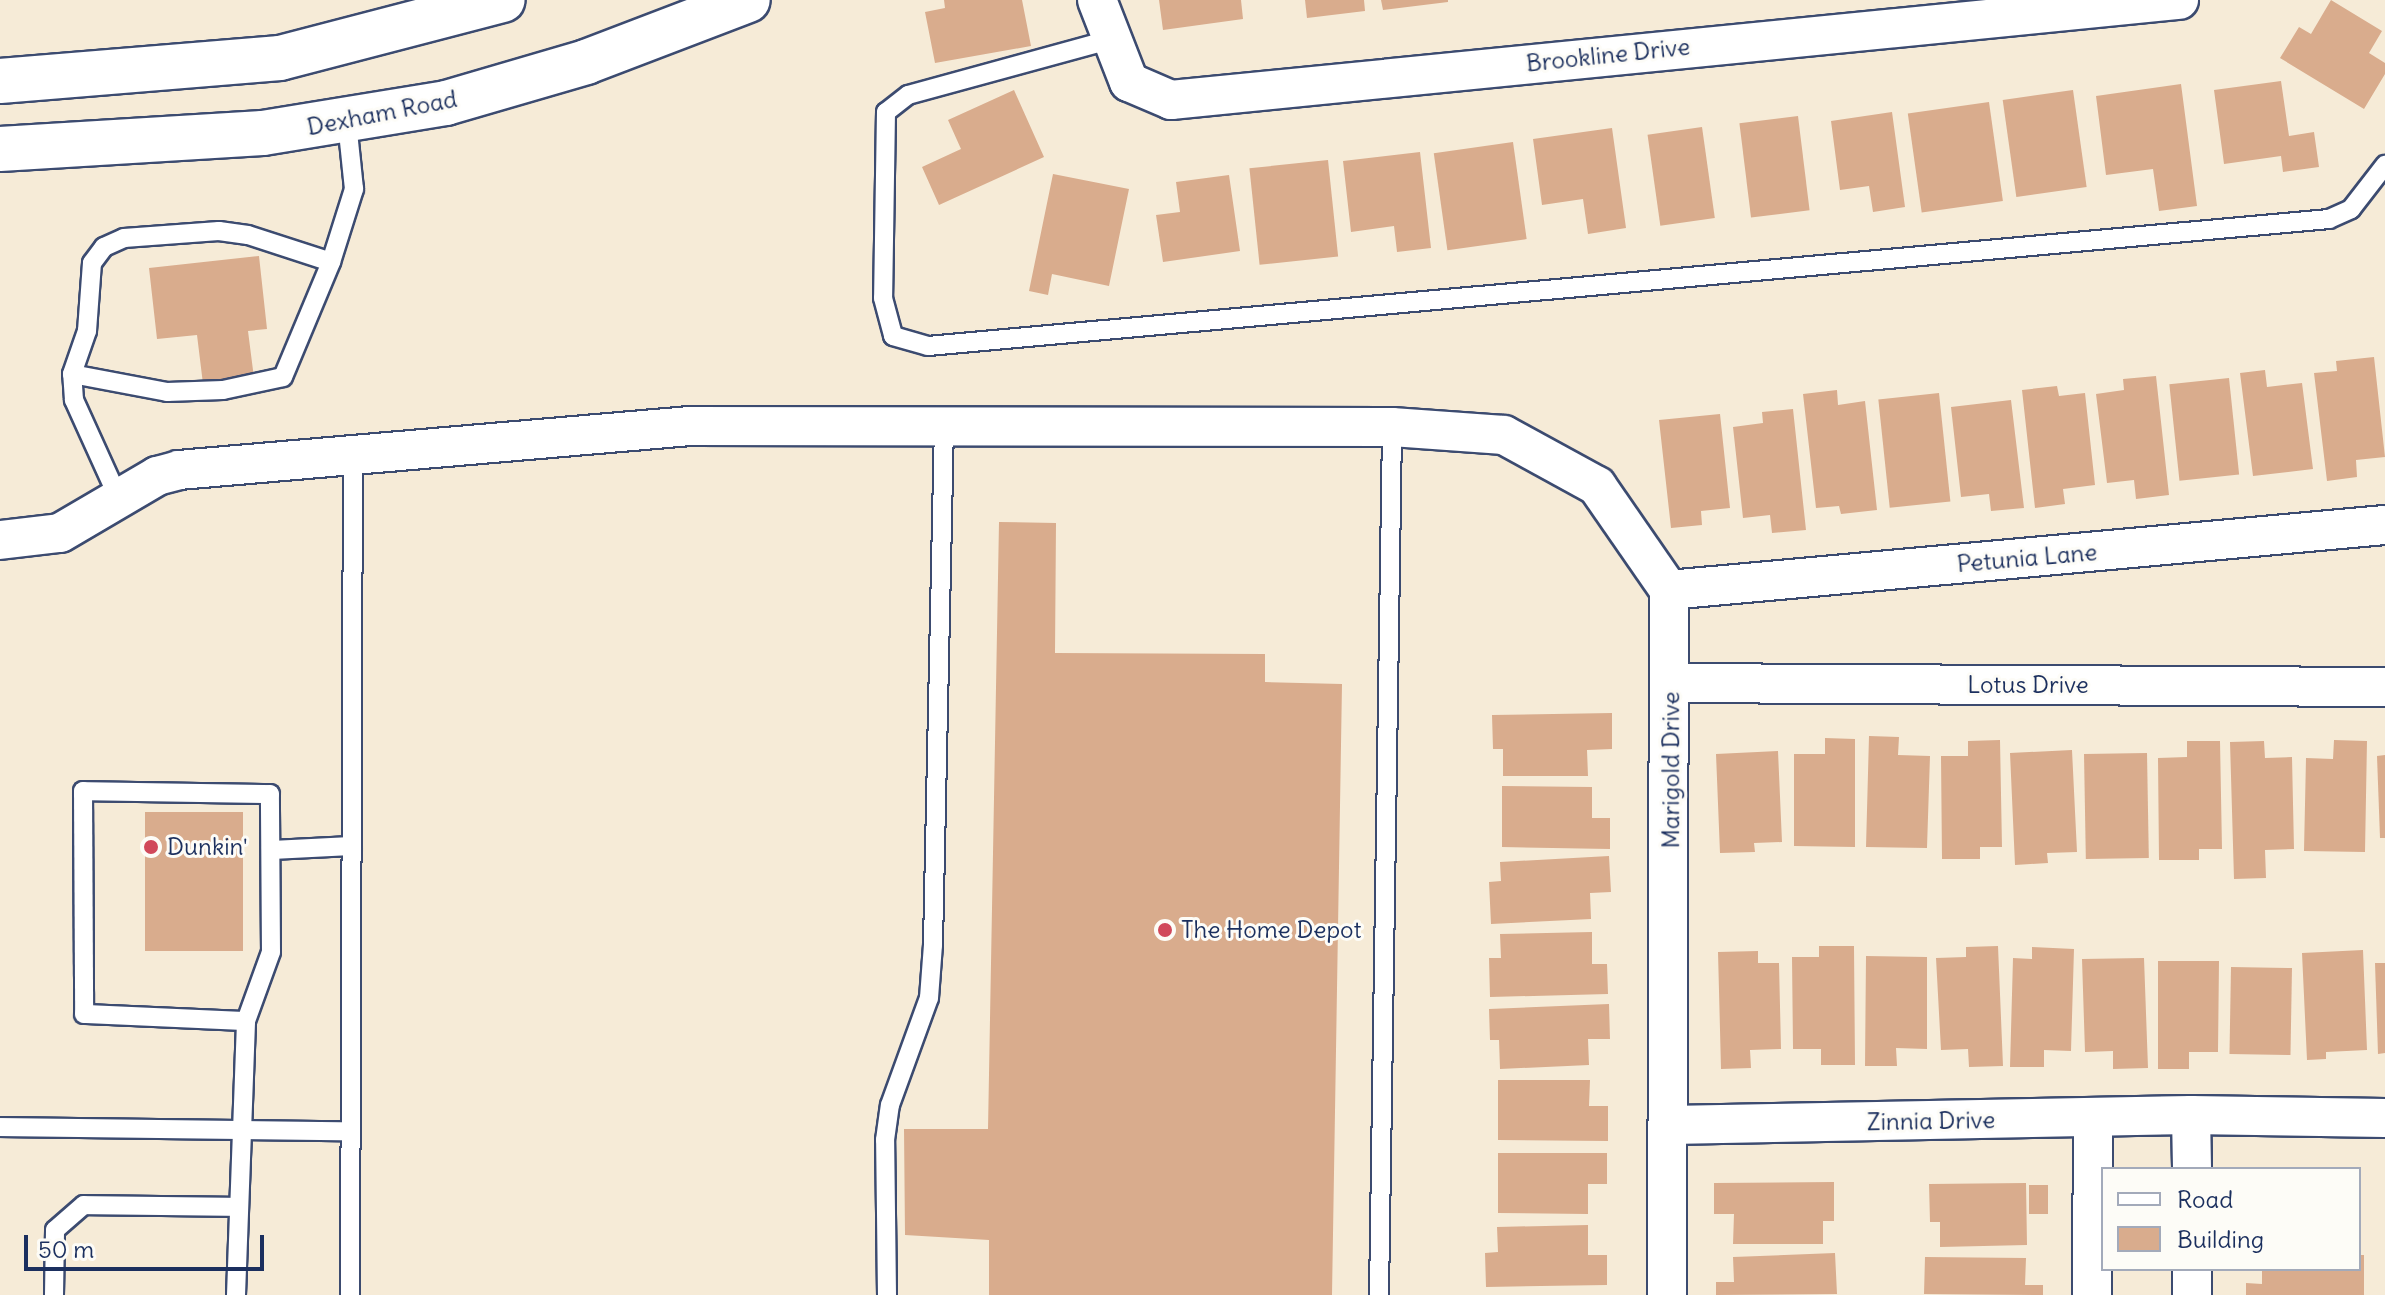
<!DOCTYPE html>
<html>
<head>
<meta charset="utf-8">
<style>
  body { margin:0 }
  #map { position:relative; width:2385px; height:1295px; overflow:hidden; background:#f6ebd7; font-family:Delius,sans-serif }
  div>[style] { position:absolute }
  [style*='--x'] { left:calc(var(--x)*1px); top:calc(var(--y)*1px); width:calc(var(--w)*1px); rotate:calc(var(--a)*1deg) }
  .building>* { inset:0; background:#d9ac8d; transform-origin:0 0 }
  .roads { filter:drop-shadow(2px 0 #3c4b70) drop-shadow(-2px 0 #3c4b70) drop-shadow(0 2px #3c4b70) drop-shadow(0 -2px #3c4b70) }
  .lane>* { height:18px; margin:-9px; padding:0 9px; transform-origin:9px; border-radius:9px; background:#fff }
  .street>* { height:38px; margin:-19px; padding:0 19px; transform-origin:19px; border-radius:19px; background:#fff }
  .secondary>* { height:44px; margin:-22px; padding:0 22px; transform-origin:22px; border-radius:22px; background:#fff }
  .dots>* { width:22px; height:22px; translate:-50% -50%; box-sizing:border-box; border:4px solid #fdfcf7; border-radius:50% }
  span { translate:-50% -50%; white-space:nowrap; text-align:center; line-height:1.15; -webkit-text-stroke:6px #fdfcf7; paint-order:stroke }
  .street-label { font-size:24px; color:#1b2f5e }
  .poi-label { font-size:24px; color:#1b2f5e }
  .left { translate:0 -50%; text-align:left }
  .legend { position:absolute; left:2101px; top:1167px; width:260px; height:104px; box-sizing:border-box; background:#fdfcf7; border:2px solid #a3aaba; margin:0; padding:10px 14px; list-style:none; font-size:24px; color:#1b2f5e }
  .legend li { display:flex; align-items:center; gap:16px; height:40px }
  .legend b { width:40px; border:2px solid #a3aaba }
  .scale { position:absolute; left:24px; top:1235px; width:240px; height:36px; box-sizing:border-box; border:4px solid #1b2f5e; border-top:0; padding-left:10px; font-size:24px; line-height:28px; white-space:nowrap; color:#1b2f5e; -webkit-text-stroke:6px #fdfcf7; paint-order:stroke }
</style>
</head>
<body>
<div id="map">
  <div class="building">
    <i style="clip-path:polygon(944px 0,1022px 0,1031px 46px,935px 63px,925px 12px,945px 8px)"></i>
    <i style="clip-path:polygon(1159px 0,1241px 0,1243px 19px,1163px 30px)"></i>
    <i style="clip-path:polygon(1305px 0,1364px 0,1365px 11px,1307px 18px)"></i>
    <i style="clip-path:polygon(1381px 0,1448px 0,1448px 2px,1383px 10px)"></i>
    <i style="clip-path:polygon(2331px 0,2382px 31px,2369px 53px,2385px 63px,2385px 74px,2364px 109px,2280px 58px,2299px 27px,2311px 34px)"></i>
    <i style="clip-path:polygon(2281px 81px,2289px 136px,2314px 132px,2319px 167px,2283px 172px,2281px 156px,2224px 164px,2214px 90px)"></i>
    <i style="clip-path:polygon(2181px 84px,2197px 206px,2159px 211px,2153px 169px,2106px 175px,2096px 96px)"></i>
    <i style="clip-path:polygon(1014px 90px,1044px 157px,939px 205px,922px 167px,961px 149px,948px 120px)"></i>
    <i style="left:2073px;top:90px;width:98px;height:71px;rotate:82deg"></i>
    <i style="left:1989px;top:102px;width:100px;height:82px;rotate:82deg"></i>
    <i style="clip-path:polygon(1892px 112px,1905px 207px,1873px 212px,1869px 186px,1840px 190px,1831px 121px)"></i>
    <i style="left:1798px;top:116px;width:95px;height:59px;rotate:83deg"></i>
    <i style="left:1702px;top:127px;width:92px;height:55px;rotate:82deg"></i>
    <i style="clip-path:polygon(1612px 128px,1626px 228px,1588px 234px,1583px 199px,1542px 205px,1533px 139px)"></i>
    <i style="left:1513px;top:142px;width:98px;height:80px;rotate:82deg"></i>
    <i style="clip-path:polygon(1420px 152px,1431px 248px,1397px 252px,1394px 226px,1351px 232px,1343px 161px)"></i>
    <i style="left:1328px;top:160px;width:97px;height:79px;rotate:84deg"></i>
    <i style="clip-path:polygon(1053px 174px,1129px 189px,1109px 286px,1052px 274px,1048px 295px,1029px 291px)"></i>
    <i style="clip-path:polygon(1229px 175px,1240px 251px,1163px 262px,1156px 215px,1180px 212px,1176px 182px)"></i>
    <i style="clip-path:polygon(259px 256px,267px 329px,248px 331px,254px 378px,203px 384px,197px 335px,157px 339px,149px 268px)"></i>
    <i style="clip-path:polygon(2374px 357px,2385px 457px,2356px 460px,2357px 477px,2327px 481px,2314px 373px,2337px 371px,2336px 361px)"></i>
    <i style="clip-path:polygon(2265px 370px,2267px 387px,2302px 383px,2313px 469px,2253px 476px,2240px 373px)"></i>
    <i style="clip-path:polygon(2156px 376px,2169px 495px,2136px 499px,2134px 480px,2107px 483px,2096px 394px,2124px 390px,2123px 379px)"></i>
    <i style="left:2229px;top:378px;width:97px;height:60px;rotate:84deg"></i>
    <i style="clip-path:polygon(2057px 386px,2059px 396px,2085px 393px,2095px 485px,2063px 489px,2065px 504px,2035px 508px,2022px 390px)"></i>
    <i style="clip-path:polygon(1837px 390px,1838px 405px,1865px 401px,1877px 510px,1841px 514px,1839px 506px,1816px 508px,1803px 394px)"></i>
    <i style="left:1939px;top:393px;width:109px;height:61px;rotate:84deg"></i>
    <i style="clip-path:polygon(2011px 400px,2024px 508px,1991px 511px,1989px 494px,1961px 497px,1951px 407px)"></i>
    <i style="clip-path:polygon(1793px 409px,1806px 530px,1772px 533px,1770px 515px,1743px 518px,1733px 427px,1763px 423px,1762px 412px)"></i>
    <i style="clip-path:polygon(1720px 414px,1730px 508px,1701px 511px,1702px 525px,1671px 528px,1659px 420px)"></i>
    <i style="clip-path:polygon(999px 522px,1056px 523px,1055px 653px,1265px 654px,1265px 682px,1342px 684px,1332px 1295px,989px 1295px,989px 1240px,905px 1235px,904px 1129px,988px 1129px)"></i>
    <i style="clip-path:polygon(1612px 713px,1612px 749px,1587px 750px,1588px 776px,1503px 776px,1503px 749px,1493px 749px,1492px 715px)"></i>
    <i style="clip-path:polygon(1869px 736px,1899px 737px,1898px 755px,1930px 756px,1927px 848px,1866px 847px)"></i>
    <i style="clip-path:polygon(1825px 738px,1855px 739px,1855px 847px,1794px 846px,1794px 754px,1825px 754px)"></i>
    <i style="clip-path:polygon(2000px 740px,2002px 847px,1980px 847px,1980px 859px,1942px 859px,1941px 756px,1968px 756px,1968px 741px)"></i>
    <i style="clip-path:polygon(2334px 740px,2367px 741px,2365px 852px,2304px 851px,2306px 758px,2333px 759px)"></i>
    <i style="clip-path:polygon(2187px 741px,2220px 741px,2222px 849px,2199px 849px,2199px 860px,2159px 860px,2158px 758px,2187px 757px)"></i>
    <i style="clip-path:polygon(2264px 741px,2265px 758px,2292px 757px,2294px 849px,2265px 850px,2266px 878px,2234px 879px,2230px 742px)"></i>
    <i style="clip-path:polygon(2072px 750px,2077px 852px,2047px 853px,2048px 863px,2015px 865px,2010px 753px)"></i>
    <i style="clip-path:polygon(1778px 751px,1782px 842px,1754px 843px,1755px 852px,1720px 853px,1716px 754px)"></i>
    <i style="left:2147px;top:753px;width:105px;height:63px;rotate:89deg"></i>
    <i style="clip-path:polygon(2385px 755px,2385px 838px,2380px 838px,2377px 756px)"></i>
    <i style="clip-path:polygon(1502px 786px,1592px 787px,1592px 818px,1610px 818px,1610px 849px,1502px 847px)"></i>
    <i style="left:243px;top:812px;width:139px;height:98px;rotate:90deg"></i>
    <i style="clip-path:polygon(1609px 856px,1611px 892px,1590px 893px,1591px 919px,1491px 924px,1489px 882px,1501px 881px,1500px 862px)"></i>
    <i style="clip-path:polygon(1592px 932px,1592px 964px,1607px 964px,1608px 994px,1490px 997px,1489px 958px,1501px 958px,1500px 934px)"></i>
    <i style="clip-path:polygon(1819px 946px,1854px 946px,1855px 1065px,1821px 1065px,1821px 1049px,1793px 1049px,1792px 957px,1819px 957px)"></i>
    <i style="clip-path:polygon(1998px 946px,2003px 1066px,1969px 1067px,1968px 1049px,1941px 1050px,1936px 958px,1966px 957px,1966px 947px)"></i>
    <i style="clip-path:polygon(2032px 947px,2074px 949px,2071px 1051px,2044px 1050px,2044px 1067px,2010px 1067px,2013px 958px,2032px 959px)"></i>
    <i style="clip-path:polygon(2363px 950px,2367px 1050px,2326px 1052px,2326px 1059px,2307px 1060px,2302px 953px)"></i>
    <i style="clip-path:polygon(1758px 951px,1758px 963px,1779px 963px,1781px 1049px,1750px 1050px,1751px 1068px,1721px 1069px,1718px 952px)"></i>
    <i style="clip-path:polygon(1866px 956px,1927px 957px,1927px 1049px,1896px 1048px,1897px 1066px,1865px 1066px)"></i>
    <i style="clip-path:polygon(2144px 958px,2148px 1068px,2113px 1069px,2113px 1051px,2085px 1052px,2082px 959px)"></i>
    <i style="clip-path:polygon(2158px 961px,2219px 961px,2218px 1052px,2189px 1052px,2189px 1069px,2158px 1069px)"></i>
    <i style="clip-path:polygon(2375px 963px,2385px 963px,2385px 1053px,2378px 1054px)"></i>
    <i style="left:2231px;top:967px;width:61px;height:87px;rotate:1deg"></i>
    <i style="clip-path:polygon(1609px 1004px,1610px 1039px,1588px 1039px,1589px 1065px,1500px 1069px,1499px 1040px,1490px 1040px,1489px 1009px)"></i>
    <i style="clip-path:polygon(1498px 1080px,1590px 1080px,1589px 1106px,1608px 1106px,1608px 1141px,1498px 1140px)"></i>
    <i style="clip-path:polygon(1498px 1153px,1607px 1153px,1607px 1184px,1588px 1184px,1588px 1214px,1498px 1213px)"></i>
    <i style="clip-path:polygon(1834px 1182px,1834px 1221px,1823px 1221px,1823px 1244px,1733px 1244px,1734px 1214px,1714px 1214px,1714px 1183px)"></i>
    <i style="clip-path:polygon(2026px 1183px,2027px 1245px,1940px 1247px,1940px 1222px,1930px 1222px,1929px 1184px)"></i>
    <i style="left:2029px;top:1185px;width:19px;height:29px"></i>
    <i style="clip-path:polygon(1588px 1225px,1588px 1255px,1607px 1255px,1607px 1285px,1486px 1287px,1485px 1253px,1498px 1252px,1497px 1227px)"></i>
    <i style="clip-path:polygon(1835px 1253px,1837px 1294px,1716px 1295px,1716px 1282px,1734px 1282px,1733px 1257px)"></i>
    <i style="clip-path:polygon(2359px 1255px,2364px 1255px,2364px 1295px,2246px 1295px,2246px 1283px,2262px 1284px,2262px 1269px,2359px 1269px)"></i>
    <i style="clip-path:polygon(1925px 1257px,2026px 1258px,2025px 1285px,2043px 1285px,2043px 1295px,1924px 1294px)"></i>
  </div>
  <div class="roads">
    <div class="lane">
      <i style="--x:1109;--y:40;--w:208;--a:164.7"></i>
      <i style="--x:908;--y:95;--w:28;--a:142"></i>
      <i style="--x:886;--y:112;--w:186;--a:90.9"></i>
      <i style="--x:883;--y:298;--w:39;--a:75"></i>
      <i style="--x:893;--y:336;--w:36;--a:16"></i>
      <i style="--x:928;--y:346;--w:1407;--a:-5.18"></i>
      <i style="--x:2329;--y:219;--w:24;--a:-24"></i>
      <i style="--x:2351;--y:209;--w:56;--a:-52.3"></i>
      <i style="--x:72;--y:374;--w:97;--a:10.7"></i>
      <i style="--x:167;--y:392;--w:56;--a:-2"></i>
      <i style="--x:223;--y:390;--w:61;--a:-12.2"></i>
      <i style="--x:283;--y:377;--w:125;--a:-67.3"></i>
      <i style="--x:118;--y:497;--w:107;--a:-114.4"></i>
      <i style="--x:74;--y:400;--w:26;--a:-94"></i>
      <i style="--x:72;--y:374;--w:46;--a:-70.8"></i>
      <i style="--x:87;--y:331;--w:68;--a:-85.8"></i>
      <i style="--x:92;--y:263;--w:20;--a:-53"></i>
      <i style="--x:104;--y:247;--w:22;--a:-24"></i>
      <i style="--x:124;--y:238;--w:95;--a:-4.2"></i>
      <i style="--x:219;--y:231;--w:29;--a:8"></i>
      <i style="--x:248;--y:235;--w:87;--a:18"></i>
      <i style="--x:331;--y:262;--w:77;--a:-72.5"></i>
      <i style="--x:354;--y:189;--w:67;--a:-96"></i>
      <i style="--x:271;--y:850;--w:81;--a:-2.8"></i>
      <i style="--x:0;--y:1127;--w:351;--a:0.7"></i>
      <i style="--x:54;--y:1295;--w:65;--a:-89.1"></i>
      <i style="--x:55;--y:1230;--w:38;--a:-41"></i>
      <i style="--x:84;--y:1205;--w:154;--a:0.7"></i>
      <i style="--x:236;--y:1295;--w:274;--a:-87.9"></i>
      <i style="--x:246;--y:1021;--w:73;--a:-70.1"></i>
      <i style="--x:271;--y:952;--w:158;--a:-90.4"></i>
      <i style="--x:270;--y:794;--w:187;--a:-179.1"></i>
      <i style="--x:83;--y:791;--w:223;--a:89.7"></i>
      <i style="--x:84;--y:1014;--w:162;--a:2.5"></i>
      <i style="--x:350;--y:1295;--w:841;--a:-89.8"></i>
      <i style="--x:887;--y:1295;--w:155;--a:-90.7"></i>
      <i style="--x:885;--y:1140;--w:35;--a:-82"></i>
      <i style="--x:890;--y:1105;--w:114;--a:-70"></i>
      <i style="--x:929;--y:998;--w:53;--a:-85.7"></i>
      <i style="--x:933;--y:945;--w:522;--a:-88.79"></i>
      <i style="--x:1379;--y:1295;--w:868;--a:-89.14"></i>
    </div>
    <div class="street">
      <i style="--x:1097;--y:0;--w:88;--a:68.7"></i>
      <i style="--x:1129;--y:82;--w:46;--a:23.2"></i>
      <i style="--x:1171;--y:100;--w:1013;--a:-5.67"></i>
      <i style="--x:0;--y:540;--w:60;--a:-6.7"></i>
      <i style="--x:60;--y:533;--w:113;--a:-30.4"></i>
      <i style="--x:157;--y:476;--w:23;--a:-15"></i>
      <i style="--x:179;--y:470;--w:513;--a:-4.92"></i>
      <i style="--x:690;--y:426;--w:702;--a:0.08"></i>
      <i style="--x:1392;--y:427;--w:112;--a:4.1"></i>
      <i style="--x:1504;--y:435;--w:106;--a:28.7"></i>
      <i style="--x:1597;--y:486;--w:126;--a:55.3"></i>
      <i style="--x:1669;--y:590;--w:705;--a:90.16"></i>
      <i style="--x:1669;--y:590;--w:719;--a:-5.19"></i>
      <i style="--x:1670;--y:683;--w:715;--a:0.32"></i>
      <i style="--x:2191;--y:1115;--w:194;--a:0.9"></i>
      <i style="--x:1670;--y:1125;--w:521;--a:-1.1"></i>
      <i style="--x:2191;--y:1115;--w:54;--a:88.9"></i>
      <i style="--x:2092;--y:1295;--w:177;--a:-89.7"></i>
      <i style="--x:2192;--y:1295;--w:26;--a:-90"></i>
    </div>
    <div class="secondary">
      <i style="--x:0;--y:81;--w:281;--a:-4.7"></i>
      <i style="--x:280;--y:58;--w:230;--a:-14.6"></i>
      <i style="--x:0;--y:149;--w:263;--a:-3.5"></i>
      <i style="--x:263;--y:133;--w:185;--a:-9.3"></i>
      <i style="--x:446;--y:103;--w:146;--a:-16.3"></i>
      <i style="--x:586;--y:62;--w:173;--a:-20.9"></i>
    </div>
  </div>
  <div class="dots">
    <i style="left:151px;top:847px;background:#d1495b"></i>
    <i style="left:1165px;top:930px;background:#d1495b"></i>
  </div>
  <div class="street-label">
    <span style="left:1608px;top:55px;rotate:-6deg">Brookline Drive</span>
    <span style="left:382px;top:113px;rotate:-11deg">Dexham Road</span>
    <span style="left:2027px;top:558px;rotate:-5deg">Petunia Lane</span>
    <span style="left:2028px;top:685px">Lotus Drive</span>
    <span style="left:1671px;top:770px;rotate:-90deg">Marigold Drive</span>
    <span style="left:1931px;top:1121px;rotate:-1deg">Zinnia Drive</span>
  </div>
  <div class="poi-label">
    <span class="left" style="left:167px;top:847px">Dunkin'</span>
    <span class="left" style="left:1181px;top:930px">The Home Depot</span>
  </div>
  <ul class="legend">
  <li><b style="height:10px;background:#fff"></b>Road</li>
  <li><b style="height:22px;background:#d9ac8d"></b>Building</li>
  </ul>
  <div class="scale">50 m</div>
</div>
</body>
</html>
